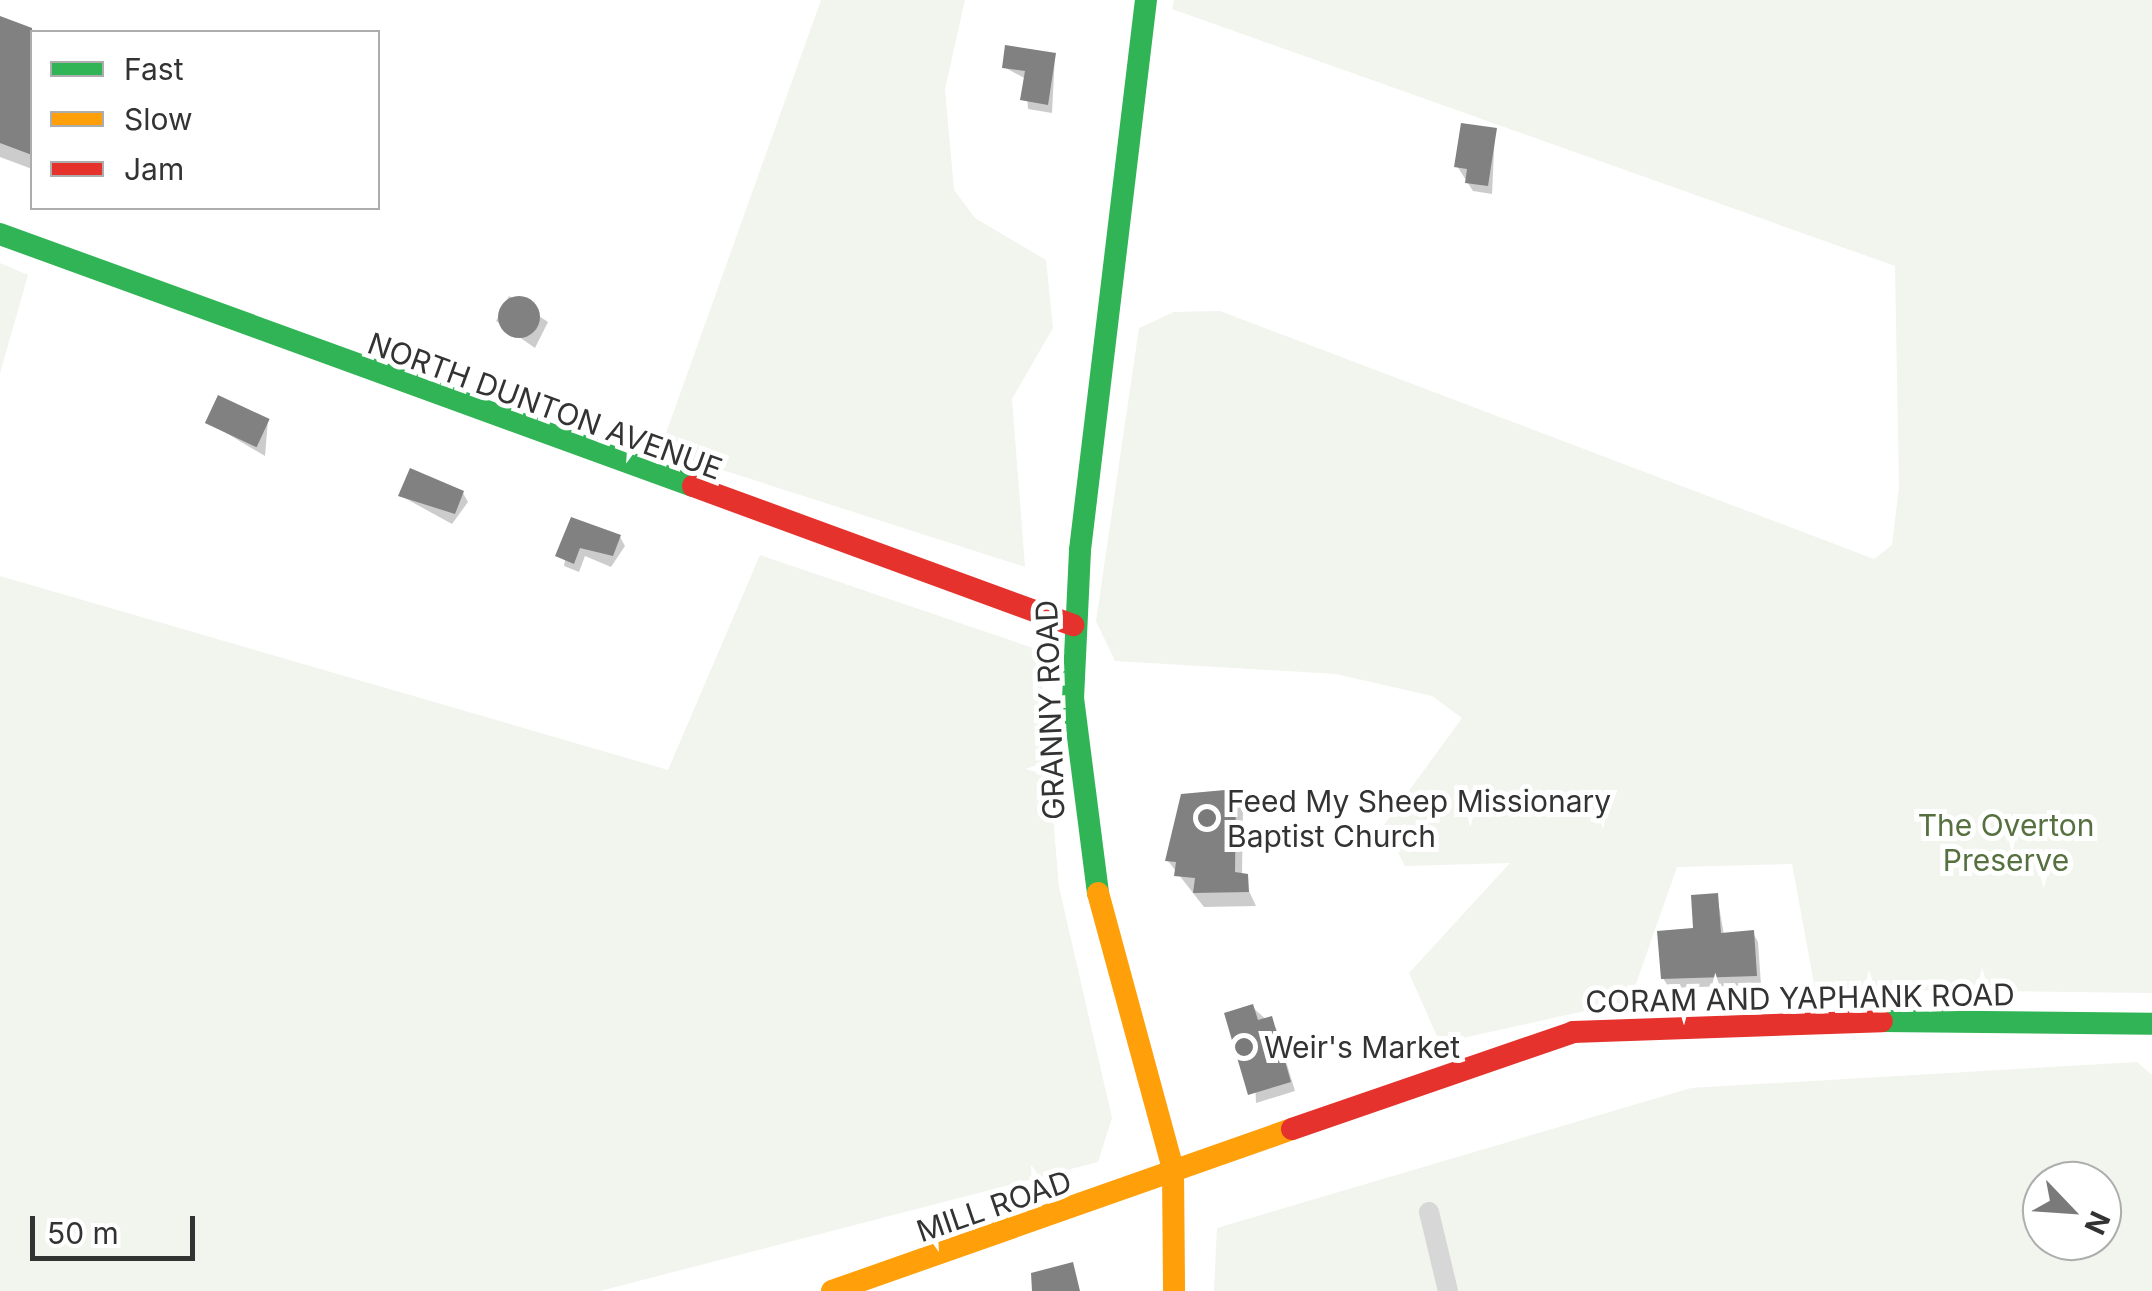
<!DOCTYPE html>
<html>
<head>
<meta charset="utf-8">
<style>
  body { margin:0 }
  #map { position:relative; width:2152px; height:1291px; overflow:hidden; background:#fff; font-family:Inter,sans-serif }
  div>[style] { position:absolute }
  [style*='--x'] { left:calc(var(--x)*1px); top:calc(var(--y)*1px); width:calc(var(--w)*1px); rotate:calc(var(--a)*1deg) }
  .green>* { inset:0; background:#f1f5ed }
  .shadow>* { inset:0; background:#0003 }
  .building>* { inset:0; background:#818181; transform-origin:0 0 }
  .round { border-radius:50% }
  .street>* { height:20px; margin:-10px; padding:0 10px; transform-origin:10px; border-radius:10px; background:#d7d7d7 }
  .fast>* { height:22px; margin:-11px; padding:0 11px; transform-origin:11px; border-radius:11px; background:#30b455 }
  .slow>* { height:22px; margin:-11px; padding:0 11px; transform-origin:11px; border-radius:11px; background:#ff9f0a }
  .jam>* { height:22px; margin:-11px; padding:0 11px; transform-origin:11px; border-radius:11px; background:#e5322d }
  .dots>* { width:28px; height:28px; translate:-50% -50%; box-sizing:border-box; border:5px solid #fff; border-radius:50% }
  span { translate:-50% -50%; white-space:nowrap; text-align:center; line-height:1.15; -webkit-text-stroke:10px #fff; paint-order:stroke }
  .street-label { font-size:30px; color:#333 }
  .poi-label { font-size:30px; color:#333 }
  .left { translate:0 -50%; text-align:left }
  .park-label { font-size:30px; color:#56703f }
  .legend { position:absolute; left:30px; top:30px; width:350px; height:180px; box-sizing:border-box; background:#fff; border:2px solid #adadad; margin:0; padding:12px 18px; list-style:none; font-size:30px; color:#333 }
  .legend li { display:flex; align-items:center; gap:20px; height:50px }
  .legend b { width:50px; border:2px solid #adadad }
  .north { position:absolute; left:2022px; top:1161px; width:100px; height:100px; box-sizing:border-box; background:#fff; border:2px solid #adadad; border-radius:50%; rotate:115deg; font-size:28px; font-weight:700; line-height:40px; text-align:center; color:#333 }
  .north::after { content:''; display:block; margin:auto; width:35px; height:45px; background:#7a7a7a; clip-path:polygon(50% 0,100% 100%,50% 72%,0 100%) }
  .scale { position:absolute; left:30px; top:1216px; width:165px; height:45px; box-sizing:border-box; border:5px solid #333; border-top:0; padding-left:12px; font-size:30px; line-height:35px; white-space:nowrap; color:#333; -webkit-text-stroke:8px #fff; paint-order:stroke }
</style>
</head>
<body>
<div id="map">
  <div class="green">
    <i style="clip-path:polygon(821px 0,965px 0,945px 89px,954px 190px,975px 218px,1046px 260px,1053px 328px,1012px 399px,1025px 567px,660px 450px)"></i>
    <i style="clip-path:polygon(1174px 0,2152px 0,2152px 993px,1815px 989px,1792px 864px,1677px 867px,1630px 1001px,1440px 1043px,1409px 973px,1510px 863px,1405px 866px,1384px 825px,1462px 718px,1432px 696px,1336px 674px,1115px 661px,1096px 621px,1139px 328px,1174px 312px,1220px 311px,1874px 559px,1892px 545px,1899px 487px,1895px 266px,1172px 9px)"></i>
    <i style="clip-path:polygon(0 263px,28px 275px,0 373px)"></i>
    <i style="clip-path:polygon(760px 555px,1039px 650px,1059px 887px,1112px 1118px,1098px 1162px,600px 1291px,0 1291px,0 576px,668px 770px)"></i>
    <i style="clip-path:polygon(evenodd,2137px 1062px,2152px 1075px,2152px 1291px,1214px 1291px,1217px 1228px,1691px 1088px,2137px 1062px,2042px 1181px,2102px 1181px,2102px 1241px,2042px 1241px,2042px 1181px)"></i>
  </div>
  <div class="shadow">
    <i style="clip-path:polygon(0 18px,39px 32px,32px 169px,0 157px)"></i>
    <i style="clip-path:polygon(1055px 55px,1052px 113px,1028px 109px,1026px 79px,1004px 67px)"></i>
    <i style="clip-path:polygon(1495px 131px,1492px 194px,1473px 191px,1457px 166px)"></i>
    <i style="clip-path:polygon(509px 296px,548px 322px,535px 348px,496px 321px)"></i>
    <i style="clip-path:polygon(268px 420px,265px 456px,211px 424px)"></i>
    <i style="clip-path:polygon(463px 493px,468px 502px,452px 524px,401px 496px)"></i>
    <i style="clip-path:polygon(572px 520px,620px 537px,625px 546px,611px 567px,585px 556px,579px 572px,564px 566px)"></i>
    <i style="clip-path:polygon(1234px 792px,1243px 806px,1242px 876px,1256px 906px,1204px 907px,1168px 861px)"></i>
    <i style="clip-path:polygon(1717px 895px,1724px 935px,1753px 933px,1758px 942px,1761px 985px,1669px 988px,1663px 978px)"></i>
    <i style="clip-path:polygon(1252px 1007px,1276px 1028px,1295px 1091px,1256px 1103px)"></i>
  </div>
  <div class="building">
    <i style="clip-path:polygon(0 16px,32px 28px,32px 155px,0 143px)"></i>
    <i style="clip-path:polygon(1005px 45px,1056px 53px,1048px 105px,1020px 100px,1025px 71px,1002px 68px)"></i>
    <i style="clip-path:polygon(1461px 123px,1497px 128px,1488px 186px,1465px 183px,1467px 169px,1454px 167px)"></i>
    <i class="round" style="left:498px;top:296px;width:42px;height:42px"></i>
    <i style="left:218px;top:395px;width:57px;height:31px;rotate:25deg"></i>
    <i style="clip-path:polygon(410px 468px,464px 491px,455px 514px,398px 496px)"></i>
    <i style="clip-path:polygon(571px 517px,621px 535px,613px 556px,580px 548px,574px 564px,555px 556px)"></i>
    <i style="clip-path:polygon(1236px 789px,1235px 872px,1248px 874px,1249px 892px,1193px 893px,1195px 878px,1174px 876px,1176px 862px,1165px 861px,1181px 794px)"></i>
    <i style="clip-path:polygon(1718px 893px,1721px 933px,1754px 930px,1757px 976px,1661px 979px,1657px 931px,1693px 928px,1691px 895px)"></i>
    <i style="clip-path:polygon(1253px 1004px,1258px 1020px,1272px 1016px,1291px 1082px,1248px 1095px,1224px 1013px)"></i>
    <i style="clip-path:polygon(1073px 1262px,1080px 1291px,1032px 1291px,1031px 1273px)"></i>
  </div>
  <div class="street">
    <i style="--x:1429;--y:1212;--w:81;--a:76.5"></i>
  </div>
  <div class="fast">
    <i style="--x:0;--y:234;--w:737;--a:19.98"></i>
    <i style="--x:1098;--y:893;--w:196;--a:-97.3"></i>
    <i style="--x:1073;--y:699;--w:149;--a:-87.3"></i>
    <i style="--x:1080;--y:550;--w:554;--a:-83.16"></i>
    <i style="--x:1882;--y:1021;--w:270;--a:0.6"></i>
  </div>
  <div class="slow">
    <i style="--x:1098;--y:893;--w:287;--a:74.8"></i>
    <i style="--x:1173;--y:1170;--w:121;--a:89.5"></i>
    <i style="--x:832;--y:1291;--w:488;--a:-19.4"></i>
  </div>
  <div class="jam">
    <i style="--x:693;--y:486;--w:405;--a:20.1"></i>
    <i style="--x:1292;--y:1129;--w:297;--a:-19"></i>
    <i style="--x:1573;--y:1032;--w:309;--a:-2"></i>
  </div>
  <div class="dots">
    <i style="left:1207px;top:818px;background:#7a7a7a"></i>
    <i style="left:1244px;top:1047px;background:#7a7a7a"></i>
  </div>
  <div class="street-label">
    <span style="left:545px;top:406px;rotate:20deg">NORTH DUNTON AVENUE</span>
    <span style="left:1050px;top:710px;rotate:-92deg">GRANNY ROAD</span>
    <span style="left:1800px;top:998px;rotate:-1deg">CORAM AND YAPHANK ROAD</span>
    <span style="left:994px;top:1206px;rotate:-19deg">MILL ROAD</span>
  </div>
  <div class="poi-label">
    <span class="left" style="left:1227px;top:818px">Feed My Sheep Missionary<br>Baptist Church</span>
    <span class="left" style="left:1264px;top:1047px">Weir's Market</span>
  </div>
  <div class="park-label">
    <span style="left:2006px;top:842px">The Overton<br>Preserve</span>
  </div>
  <ul class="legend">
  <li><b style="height:12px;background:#30b455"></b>Fast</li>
  <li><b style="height:12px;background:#ff9f0a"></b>Slow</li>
  <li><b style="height:12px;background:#e5322d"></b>Jam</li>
  </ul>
  <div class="north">N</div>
  <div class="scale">50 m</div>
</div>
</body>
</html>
